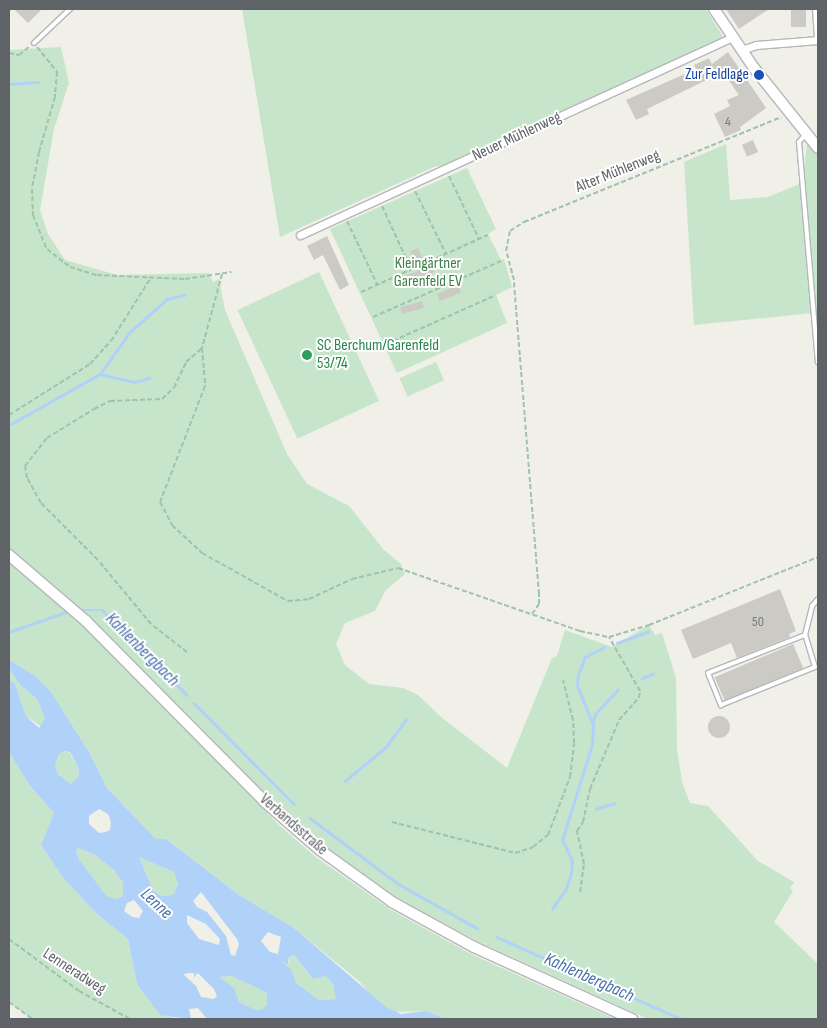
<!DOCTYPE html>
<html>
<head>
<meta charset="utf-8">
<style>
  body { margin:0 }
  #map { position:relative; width:827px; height:1028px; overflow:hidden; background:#f0efe8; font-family:"Sofia Sans Condensed",sans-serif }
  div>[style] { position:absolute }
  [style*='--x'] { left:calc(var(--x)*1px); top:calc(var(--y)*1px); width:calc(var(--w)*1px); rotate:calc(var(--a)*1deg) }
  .green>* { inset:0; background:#c7e5ca; transform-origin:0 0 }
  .water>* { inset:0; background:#b0d2f8 }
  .stream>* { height:2.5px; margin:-1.25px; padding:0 1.25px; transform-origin:1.25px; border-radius:1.25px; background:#b0d2f8 }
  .building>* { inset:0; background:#cccac4; transform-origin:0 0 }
  .round { border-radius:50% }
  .path>* { height:2px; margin-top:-1px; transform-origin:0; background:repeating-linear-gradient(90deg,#9fc3ad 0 5px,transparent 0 7.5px) }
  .roads { filter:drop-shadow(1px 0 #b5b7bb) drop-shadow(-1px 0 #b5b7bb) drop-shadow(0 1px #b5b7bb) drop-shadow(0 -1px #b5b7bb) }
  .lane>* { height:4px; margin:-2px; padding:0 2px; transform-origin:2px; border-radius:2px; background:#fff }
  .street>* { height:7px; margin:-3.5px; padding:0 3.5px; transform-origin:3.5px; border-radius:3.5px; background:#fff }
  .secondary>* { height:10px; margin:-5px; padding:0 5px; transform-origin:5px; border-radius:5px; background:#fff }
  .dots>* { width:14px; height:14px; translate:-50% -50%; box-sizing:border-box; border:2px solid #fff; border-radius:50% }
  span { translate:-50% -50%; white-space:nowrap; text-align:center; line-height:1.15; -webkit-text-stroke:4px #fff; paint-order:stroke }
  .number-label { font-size:14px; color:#7a7c7e }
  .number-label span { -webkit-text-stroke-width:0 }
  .transit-label { font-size:16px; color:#164399 }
  .right { translate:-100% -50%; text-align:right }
  .street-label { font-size:16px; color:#5f6267 }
  .park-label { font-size:16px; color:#3c8145 }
  .leisure-label { font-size:16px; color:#27864d }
  .left { translate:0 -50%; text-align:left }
  .water-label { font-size:18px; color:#4c72aa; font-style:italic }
  .frame { position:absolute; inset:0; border:10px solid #5f6267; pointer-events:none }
</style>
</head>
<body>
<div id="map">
  <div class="green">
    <i style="clip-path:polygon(242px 9px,706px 9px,722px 35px,722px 38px,442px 167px,436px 166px,280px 237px)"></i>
    <i style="clip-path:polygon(61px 47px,69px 83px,54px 129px,40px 210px,48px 234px,65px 260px,117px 275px,209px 273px,213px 282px,219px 279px,225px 310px,287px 454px,307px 484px,349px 506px,384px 550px,401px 564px,405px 574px,385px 591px,375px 611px,345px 623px,336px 644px,345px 665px,369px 684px,403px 688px,418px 695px,441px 717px,507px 768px,552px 658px,557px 656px,565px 630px,612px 647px,649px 625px,655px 635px,662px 633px,676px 678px,677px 749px,682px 782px,690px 803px,708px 806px,758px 861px,794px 882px,790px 888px,793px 891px,774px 922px,818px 964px,818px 1019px,648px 1019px,481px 943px,399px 899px,327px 848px,266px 794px,256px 801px,278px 824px,313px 855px,391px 910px,473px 955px,615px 1019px,447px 1019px,425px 1011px,394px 1012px,373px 998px,360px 982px,294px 928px,239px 895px,166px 839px,156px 839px,107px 788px,89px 752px,51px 692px,9px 660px,9px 50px)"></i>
    <i style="clip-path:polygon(808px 137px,818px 148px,818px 362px,813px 313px,694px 325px,684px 162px,726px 144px,730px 200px,768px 197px,802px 183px)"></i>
    <i style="clip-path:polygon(467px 168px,496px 229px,488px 234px,501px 260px,504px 259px,512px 287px,496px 295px,507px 323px,397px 373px,330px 229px)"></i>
    <i style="left:319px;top:272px;width:142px;height:90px;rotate:65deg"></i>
    <i style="left:436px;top:362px;width:20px;height:40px;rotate:66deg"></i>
    <i style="clip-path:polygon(9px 668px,20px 685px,37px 699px,45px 718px,42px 727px,26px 716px,15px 684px,9px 679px)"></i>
    <i style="clip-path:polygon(64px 751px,69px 752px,78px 767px,79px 776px,71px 784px,58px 774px,55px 765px,59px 754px)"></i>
    <i style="clip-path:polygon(9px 752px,30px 786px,54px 813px,41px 845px,64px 879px,98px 915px,128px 939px,137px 984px,160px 1014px,179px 1019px,32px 1019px,9px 1002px)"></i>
    <i style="clip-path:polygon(79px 848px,95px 855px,115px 871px,123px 883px,123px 896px,116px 899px,106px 897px,79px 859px,76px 850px)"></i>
    <i style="clip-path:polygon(139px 857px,174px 872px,178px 885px,174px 895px,161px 896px,153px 890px)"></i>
    <i style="clip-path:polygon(294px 955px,312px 978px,326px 976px,333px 984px,337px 999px,319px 1000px,296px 983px,292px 970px,281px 961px,290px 963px,289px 957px)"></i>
    <i style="clip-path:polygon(231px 976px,267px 993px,267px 1004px,264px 1009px,256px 1010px,239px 1002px,231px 988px,219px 977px)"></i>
  </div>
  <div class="water">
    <i style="clip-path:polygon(evenodd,9px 660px,35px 676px,51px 692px,89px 752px,107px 788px,156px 839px,166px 839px,239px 895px,294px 928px,386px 1007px,401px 1014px,425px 1011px,447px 1019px,207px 1019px,198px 1008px,189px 1009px,191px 1019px,160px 1015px,137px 984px,128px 939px,98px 915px,64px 879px,41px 845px,54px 813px,30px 786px,9px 752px,9px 679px,15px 684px,26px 716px,39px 728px,45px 718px,37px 699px,20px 685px,9px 668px,9px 660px,64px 751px,70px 752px,78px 767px,79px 776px,71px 784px,58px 774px,55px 765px,59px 754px,64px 751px,9px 660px,99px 809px,108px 814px,111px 822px,110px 830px,106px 832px,99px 833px,89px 824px,89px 816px,99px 809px,9px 660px,79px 848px,95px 855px,115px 871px,123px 883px,123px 896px,116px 899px,106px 896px,79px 859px,76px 850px,79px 848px,9px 660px,139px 857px,174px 872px,178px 885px,173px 895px,161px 896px,153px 890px,139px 857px,9px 660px,201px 892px,237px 939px,239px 944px,235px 956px,231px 955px,226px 936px,207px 912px,197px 907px,193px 901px,201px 892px,9px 660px,134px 900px,143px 911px,139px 918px,132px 917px,124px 911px,127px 903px,134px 900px,9px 660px,187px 915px,206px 924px,220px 939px,219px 945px,199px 939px,187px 923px,187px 915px,9px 660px,268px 932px,281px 937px,278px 954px,270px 952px,261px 941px,268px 932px,9px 660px,294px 955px,313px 979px,326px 976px,333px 984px,336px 999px,319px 1000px,296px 983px,292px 970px,281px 961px,288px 964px,289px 957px,294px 955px,9px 660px,190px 973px,194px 973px,194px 978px,197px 973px,200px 975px,214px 989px,217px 996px,214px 999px,201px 997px,196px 986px,183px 974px,190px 973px,9px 660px,231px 976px,267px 993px,267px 1004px,263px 1009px,256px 1010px,239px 1002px,234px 988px,219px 977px,231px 976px)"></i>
  </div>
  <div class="stream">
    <i style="--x:9;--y:84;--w:29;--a:-4"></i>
    <i style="--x:100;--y:374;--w:35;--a:13"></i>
    <i style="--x:134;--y:382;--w:16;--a:-15"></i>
    <i style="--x:9;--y:425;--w:104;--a:-29.3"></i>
    <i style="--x:100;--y:374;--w:52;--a:-54.5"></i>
    <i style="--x:130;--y:332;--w:50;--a:-41.7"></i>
    <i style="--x:167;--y:299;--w:18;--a:-13"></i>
    <i style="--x:79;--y:610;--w:23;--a:0"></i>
    <i style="--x:102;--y:610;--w:120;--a:45"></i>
    <i style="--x:9;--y:632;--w:64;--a:-19.3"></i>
    <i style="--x:617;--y:643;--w:33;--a:-20"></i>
    <i style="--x:642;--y:678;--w:12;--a:-20"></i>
    <i style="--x:194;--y:703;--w:142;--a:45.3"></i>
    <i style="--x:593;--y:724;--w:10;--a:-79"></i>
    <i style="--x:595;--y:714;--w:33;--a:-47"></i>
    <i style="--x:345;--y:781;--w:53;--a:-39.7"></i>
    <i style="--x:386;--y:747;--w:34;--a:-54"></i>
    <i style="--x:596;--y:809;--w:19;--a:-18"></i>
    <i style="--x:310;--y:818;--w:109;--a:36.8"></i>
    <i style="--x:397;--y:883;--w:92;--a:29.4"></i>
    <i style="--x:552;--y:909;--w:24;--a:-55"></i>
    <i style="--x:566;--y:889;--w:16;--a:-72"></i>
    <i style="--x:571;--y:874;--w:13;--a:-86"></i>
    <i style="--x:572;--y:861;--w:23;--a:-115"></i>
    <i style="--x:562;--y:840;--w:100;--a:-72.5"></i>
    <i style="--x:592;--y:745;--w:20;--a:-87"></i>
    <i style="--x:593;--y:725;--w:42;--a:-112.3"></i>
    <i style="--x:577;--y:686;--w:11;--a:-85"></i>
    <i style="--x:578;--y:675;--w:19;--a:-69"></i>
    <i style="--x:585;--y:657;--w:22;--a:-27"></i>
    <i style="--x:497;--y:937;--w:201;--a:24"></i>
  </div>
  <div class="building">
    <i style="clip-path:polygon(14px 9px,42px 9px,28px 23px)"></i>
    <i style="clip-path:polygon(726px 9px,769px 9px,739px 29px)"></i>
    <i style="left:791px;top:9px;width:15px;height:18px"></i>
    <i style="clip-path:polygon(728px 52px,766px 108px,740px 127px,741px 130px,725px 137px,714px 114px,730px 106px,727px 100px,739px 95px,723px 72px,647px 109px,649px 114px,636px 120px,626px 100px,696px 69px,694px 65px,709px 58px,712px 64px)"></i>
    <i style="left:753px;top:140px;width:13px;height:12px;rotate:67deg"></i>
    <i style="clip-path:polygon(327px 236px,349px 285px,340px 290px,323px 255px,314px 260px,307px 246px)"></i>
    <i style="clip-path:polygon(418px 248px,426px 267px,432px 265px,434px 272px,411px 283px,407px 275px,418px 271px,410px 251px)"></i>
    <i style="left:458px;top:285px;width:8px;height:23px;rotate:67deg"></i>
    <i style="left:422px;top:301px;width:7px;height:23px;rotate:74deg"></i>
    <i style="clip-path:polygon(780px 589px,796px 631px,789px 634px,790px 637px,737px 658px,731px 643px,693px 659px,681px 630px)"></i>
    <i style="left:793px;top:644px;width:26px;height:85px;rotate:67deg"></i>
    <i class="round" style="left:708px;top:716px;width:22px;height:22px"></i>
  </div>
  <div class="path">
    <i style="--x:37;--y:47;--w:32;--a:51"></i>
    <i style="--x:57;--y:72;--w:25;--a:95"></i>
    <i style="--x:55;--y:97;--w:57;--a:106.2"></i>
    <i style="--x:39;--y:152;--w:38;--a:101"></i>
    <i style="--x:32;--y:189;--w:26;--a:88"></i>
    <i style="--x:33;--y:215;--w:37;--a:68"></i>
    <i style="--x:47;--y:249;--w:29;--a:38"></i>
    <i style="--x:70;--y:267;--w:28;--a:17"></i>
    <i style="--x:97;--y:275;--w:88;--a:2.6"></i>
    <i style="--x:185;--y:279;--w:47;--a:-8.7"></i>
    <i style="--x:9;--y:53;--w:10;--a:11"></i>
    <i style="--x:19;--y:55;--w:13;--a:-39"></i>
    <i style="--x:449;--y:176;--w:70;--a:64.5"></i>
    <i style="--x:415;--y:191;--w:70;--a:63.8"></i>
    <i style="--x:382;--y:206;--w:69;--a:65.3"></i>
    <i style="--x:347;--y:221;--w:70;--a:64.5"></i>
    <i style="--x:222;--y:274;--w:77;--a:105.1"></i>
    <i style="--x:202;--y:348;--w:38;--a:85"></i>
    <i style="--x:205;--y:386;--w:124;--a:111.2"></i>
    <i style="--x:160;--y:502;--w:26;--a:62"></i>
    <i style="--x:172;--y:525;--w:41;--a:43"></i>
    <i style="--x:202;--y:553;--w:98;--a:29.2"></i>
    <i style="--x:288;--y:601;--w:21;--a:-5"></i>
    <i style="--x:309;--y:599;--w:47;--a:-24.9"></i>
    <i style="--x:352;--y:579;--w:47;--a:-13.4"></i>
    <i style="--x:398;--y:568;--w:193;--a:19.1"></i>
    <i style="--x:580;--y:631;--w:30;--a:12"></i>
    <i style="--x:609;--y:637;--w:42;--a:-16.7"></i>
    <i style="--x:649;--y:625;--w:182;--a:-21.9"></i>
    <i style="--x:361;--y:292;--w:139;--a:-24.2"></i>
    <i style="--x:373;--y:317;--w:140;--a:-23.6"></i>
    <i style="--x:386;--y:344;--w:120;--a:-24"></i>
    <i style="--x:9;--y:415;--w:96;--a:-32.2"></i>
    <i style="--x:90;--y:364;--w:31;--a:-48"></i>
    <i style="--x:111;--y:341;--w:73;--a:-57.8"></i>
    <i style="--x:532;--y:614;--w:12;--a:-55"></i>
    <i style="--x:539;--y:604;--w:10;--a:-90"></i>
    <i style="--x:539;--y:594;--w:315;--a:-94.6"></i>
    <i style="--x:514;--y:280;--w:30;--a:-105"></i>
    <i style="--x:506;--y:251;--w:20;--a:-79"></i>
    <i style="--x:510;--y:231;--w:17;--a:-33"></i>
    <i style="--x:524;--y:222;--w:278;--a:-22.2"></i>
    <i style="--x:187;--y:652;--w:46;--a:-142.1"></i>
    <i style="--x:151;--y:624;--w:83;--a:-129.6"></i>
    <i style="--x:98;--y:560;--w:81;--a:-135"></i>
    <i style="--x:41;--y:503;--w:29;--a:-119"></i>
    <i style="--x:27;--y:478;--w:12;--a:-99"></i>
    <i style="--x:25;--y:466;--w:36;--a:-52"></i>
    <i style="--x:47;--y:438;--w:55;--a:-31.7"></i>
    <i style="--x:94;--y:409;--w:18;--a:-27"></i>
    <i style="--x:110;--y:401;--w:52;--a:-2.2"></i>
    <i style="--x:162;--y:399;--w:16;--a:-43"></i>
    <i style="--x:174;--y:388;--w:29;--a:-65"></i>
    <i style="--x:186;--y:362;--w:21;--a:-41"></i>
    <i style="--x:392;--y:822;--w:127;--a:14.1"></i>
    <i style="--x:515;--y:853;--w:19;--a:-18"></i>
    <i style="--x:533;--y:847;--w:19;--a:-39"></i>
    <i style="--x:548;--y:835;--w:62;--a:-69.2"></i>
    <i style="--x:570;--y:777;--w:34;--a:-83"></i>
    <i style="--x:574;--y:743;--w:23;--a:-92"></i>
    <i style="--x:573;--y:720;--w:41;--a:-104"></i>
    <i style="--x:580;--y:892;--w:28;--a:-82"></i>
    <i style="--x:584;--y:864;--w:34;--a:-102"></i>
    <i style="--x:577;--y:831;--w:11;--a:-56"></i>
    <i style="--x:583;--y:822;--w:34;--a:-78"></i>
    <i style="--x:590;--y:789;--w:75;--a:-67.2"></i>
    <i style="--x:619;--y:720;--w:30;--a:-48"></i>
    <i style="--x:639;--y:698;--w:7;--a:-82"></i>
    <i style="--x:640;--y:691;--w:62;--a:-119.9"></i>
    <i style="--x:9;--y:939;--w:87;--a:36.6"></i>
    <i style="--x:79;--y:991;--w:58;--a:28.8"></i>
    <i style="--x:9;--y:1002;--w:29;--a:36"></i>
  </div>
  <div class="roads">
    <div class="lane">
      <i style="--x:815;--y:9;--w:31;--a:86"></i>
      <i style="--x:34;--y:43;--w:50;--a:-43.4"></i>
      <i style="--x:806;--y:134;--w:11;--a:131"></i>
      <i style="--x:799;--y:142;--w:221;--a:85.1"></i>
      <i style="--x:805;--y:635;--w:104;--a:158.6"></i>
      <i style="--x:708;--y:673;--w:35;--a:68"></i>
      <i style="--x:721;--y:705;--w:101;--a:-22"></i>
      <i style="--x:815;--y:667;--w:34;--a:-107"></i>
      <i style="--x:805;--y:635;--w:30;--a:-76"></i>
      <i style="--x:812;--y:606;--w:9;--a:-49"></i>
    </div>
    <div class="street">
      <i style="--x:741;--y:50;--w:16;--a:-18"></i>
      <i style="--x:756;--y:45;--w:62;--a:-4.6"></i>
      <i style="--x:300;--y:235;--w:475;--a:-24.6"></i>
    </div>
    <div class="secondary">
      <i style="--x:714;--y:9;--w:71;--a:55.9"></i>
      <i style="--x:754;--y:68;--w:102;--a:51.3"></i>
      <i style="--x:9;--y:555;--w:101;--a:40.6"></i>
      <i style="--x:86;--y:621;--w:255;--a:45.3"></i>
      <i style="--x:265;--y:802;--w:73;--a:41.1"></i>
      <i style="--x:320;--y:850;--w:89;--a:35.8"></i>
      <i style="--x:392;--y:902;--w:94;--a:28.8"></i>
      <i style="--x:474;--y:947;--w:174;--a:24.5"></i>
    </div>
  </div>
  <div class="dots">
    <i style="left:759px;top:75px;background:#1a4fb4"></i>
    <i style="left:307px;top:355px;background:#2e9e5b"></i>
  </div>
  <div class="number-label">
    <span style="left:728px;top:122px">4</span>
    <span style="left:758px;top:622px">50</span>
  </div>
  <div class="transit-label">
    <span class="right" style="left:749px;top:75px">Zur Feldlage</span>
  </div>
  <div class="street-label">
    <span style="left:517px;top:137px;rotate:-25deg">Neuer Mühlenweg</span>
    <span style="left:618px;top:172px;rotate:-22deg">Alter Mühlenweg</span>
    <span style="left:293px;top:825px;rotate:41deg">Verbandsstraße</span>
    <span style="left:74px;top:972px;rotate:33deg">Lenneradweg</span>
  </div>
  <div class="park-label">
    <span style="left:428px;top:273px">Kleingärtner<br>Garenfeld EV</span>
  </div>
  <div class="leisure-label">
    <span class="left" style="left:317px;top:355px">SC Berchum/Garenfeld<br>53/74</span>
  </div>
  <div class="water-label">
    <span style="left:142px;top:650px;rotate:45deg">Kahlenbergbach</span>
    <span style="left:156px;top:904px;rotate:43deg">Lenne</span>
    <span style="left:589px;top:978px;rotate:24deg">Kahlenbergbach</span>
  </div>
  <div class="frame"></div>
</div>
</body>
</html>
